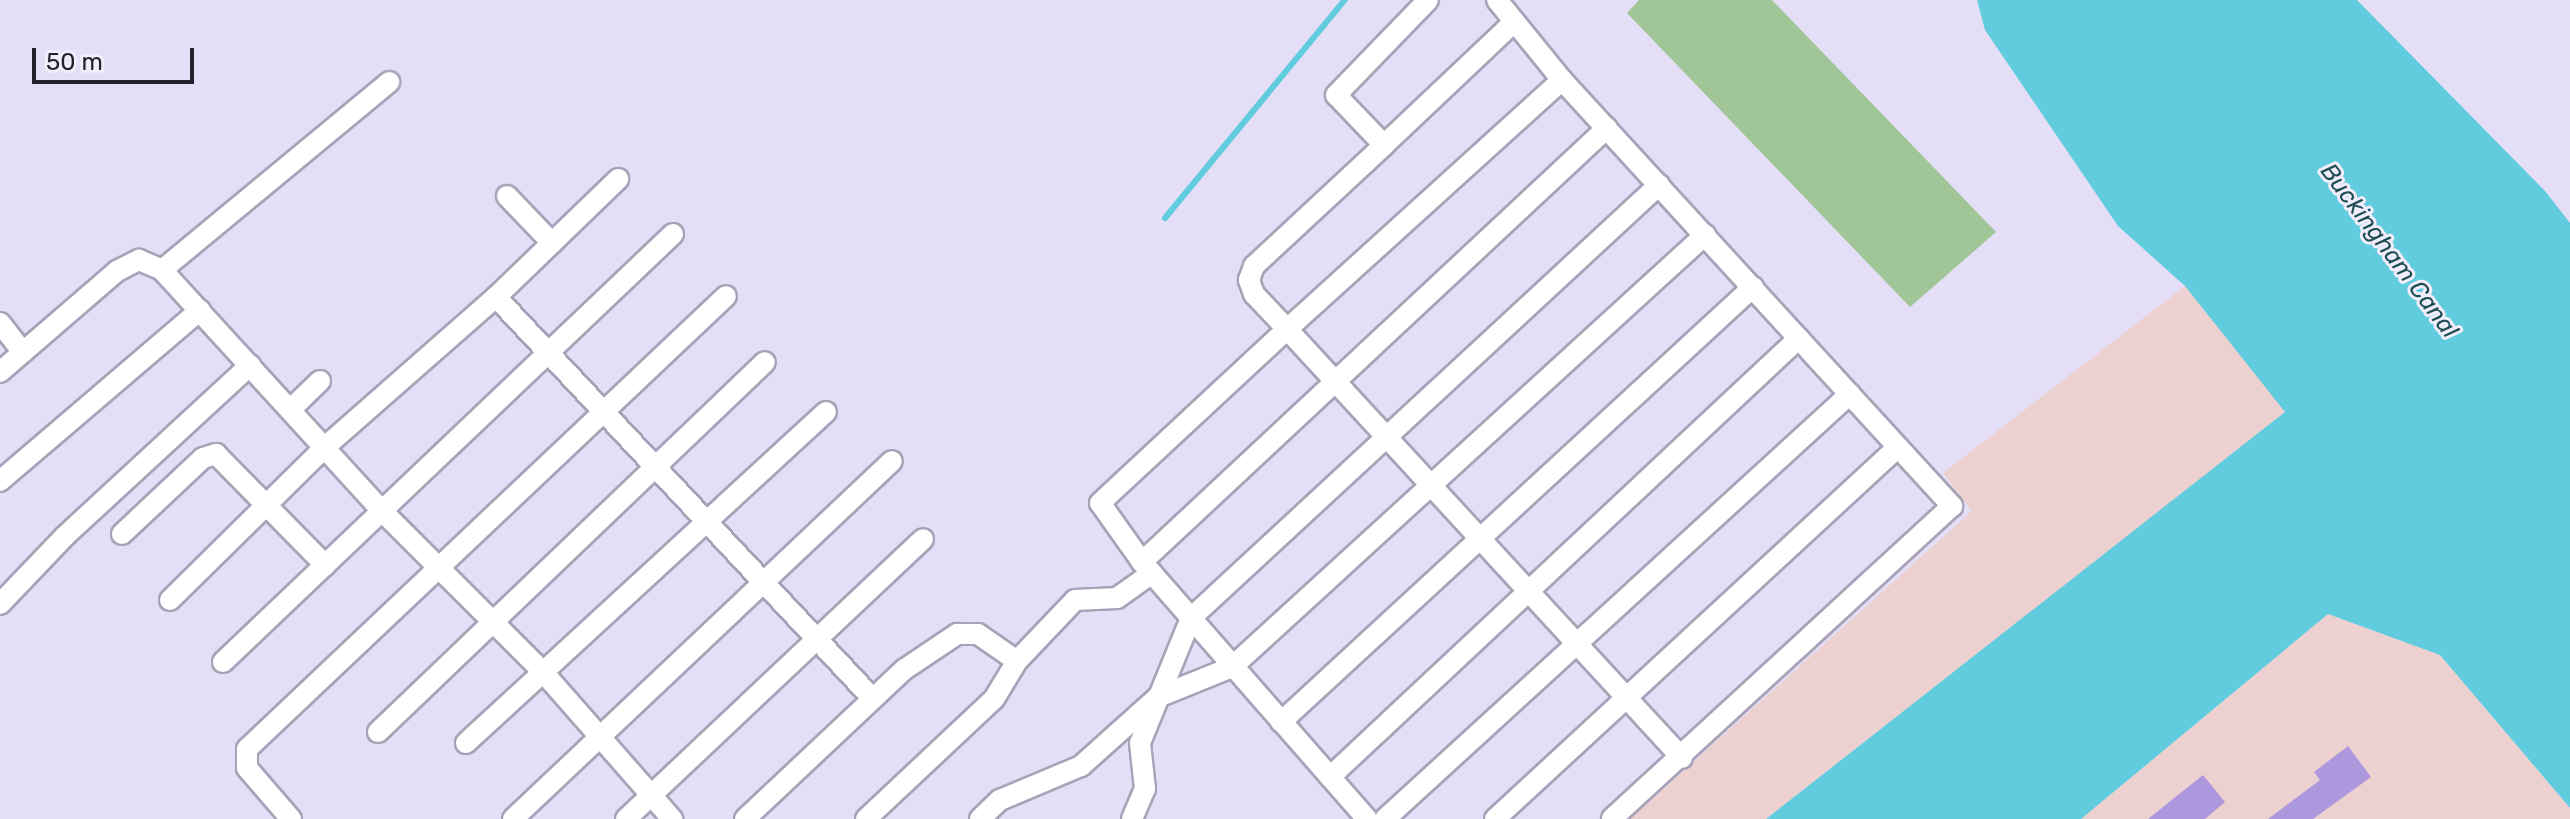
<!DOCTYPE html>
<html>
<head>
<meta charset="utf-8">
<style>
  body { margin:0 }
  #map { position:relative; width:2570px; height:819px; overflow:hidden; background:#e4def6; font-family:Rubik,sans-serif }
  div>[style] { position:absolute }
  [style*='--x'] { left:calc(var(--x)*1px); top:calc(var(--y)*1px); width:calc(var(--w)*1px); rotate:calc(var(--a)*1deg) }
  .industrial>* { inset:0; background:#ecd1d0 }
  .green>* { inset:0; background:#a0c597 }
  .water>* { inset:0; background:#60ccde }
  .stream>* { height:6px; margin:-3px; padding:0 3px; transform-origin:3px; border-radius:3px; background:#60ccde }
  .building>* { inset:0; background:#ad97dd }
  .roads { filter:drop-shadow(2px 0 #a8a2b8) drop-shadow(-2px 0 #a8a2b8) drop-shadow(0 2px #a8a2b8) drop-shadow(0 -2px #a8a2b8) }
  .minor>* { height:20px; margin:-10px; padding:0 10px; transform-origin:10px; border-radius:10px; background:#fff }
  span { translate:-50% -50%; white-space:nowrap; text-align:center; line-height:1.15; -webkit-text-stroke:6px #f1edfb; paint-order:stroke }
  .water-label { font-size:24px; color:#1d4d55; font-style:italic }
  .scale { position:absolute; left:32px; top:48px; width:162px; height:36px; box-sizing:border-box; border:4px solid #25222b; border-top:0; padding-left:10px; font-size:24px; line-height:28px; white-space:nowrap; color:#25222b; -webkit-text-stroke:6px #f1edfb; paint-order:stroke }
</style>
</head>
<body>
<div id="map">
  <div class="industrial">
    <i style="clip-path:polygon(2185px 286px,2286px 412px,1766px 819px,1630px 819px,1972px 511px,1943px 473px)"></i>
    <i style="clip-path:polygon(2328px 614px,2440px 655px,2570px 808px,2570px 819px,2081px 819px)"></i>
  </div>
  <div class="green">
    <i style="clip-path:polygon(1639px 0,1772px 0,1996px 232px,1910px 307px,1627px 13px)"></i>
  </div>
  <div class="water">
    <i style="clip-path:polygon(1977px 0,2357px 0,2545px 191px,2570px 223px,2570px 808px,2440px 655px,2328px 614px,2081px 819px,1766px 819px,2285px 412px,2185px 286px,2118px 226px,1985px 30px)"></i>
  </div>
  <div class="stream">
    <i style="--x:1165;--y:218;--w:283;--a:-50.5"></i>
  </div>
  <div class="building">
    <i style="clip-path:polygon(2348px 746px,2371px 777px,2313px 819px,2268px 819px,2320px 780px,2314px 772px)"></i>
    <i style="clip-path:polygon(2203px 775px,2225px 802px,2205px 819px,2148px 819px)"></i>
  </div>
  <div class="roads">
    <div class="minor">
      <i style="--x:1497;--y:0;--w:103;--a:50.9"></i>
      <i style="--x:1562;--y:80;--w:578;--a:47.53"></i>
      <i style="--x:1952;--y:506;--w:462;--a:137.4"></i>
      <i style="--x:1562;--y:80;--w:371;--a:137.8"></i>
      <i style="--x:1287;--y:329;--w:583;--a:47.36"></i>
      <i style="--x:1384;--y:145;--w:179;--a:-43.4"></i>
      <i style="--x:507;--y:196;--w:65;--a:46.2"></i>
      <i style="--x:162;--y:270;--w:295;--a:-39.6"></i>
      <i style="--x:496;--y:297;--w:551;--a:46.84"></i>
      <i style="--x:0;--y:323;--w:37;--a:52"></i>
      <i style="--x:0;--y:372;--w:155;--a:-40.8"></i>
      <i style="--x:117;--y:271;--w:25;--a:-27"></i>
      <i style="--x:139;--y:260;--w:25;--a:23"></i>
      <i style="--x:162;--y:270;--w:326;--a:47.6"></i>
      <i style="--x:382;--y:511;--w:228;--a:45"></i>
      <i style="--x:543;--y:672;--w:196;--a:48.7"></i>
      <i style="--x:292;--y:408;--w:39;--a:-44"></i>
      <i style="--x:0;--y:481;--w:263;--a:-40.5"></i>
      <i style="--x:122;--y:534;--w:111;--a:-43.2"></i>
      <i style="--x:203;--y:458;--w:14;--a:-17"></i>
      <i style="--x:216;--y:454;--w:156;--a:45.5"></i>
      <i style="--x:1142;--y:562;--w:636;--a:-43.03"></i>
      <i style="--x:170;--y:600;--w:218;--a:-44.6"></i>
      <i style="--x:325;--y:447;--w:227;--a:-41.3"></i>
      <i style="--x:496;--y:297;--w:170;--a:-44"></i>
      <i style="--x:0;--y:604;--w:94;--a:-46.3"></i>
      <i style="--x:65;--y:536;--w:252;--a:-42.7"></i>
      <i style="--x:223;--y:662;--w:621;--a:-43.56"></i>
      <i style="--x:1281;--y:722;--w:642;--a:-42.66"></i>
      <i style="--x:378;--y:732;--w:535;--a:-43.71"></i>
      <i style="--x:466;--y:743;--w:489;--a:-42.6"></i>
      <i style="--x:1330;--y:777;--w:642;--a:-43.11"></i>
      <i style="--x:291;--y:819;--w:67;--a:-130.8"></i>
      <i style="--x:247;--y:768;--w:19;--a:-90"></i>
      <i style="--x:247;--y:749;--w:659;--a:-43.4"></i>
      <i style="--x:513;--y:819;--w:521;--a:-43.37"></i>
      <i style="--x:626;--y:819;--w:408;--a:-43.3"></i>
      <i style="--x:745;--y:819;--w:219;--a:-43.2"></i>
      <i style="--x:905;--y:669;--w:63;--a:-33.9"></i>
      <i style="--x:957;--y:634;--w:21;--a:0"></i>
      <i style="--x:978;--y:634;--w:47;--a:34.7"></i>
      <i style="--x:866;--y:819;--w:175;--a:-43.2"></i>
      <i style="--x:994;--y:699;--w:44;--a:-58.8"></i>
      <i style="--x:1017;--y:661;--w:84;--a:-46.4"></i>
      <i style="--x:1075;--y:600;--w:42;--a:-2.7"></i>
      <i style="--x:1117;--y:598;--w:43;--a:-35.5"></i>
      <i style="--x:980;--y:819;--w:28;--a:-44"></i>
      <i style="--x:1000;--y:800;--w:88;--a:-22.8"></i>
      <i style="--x:1081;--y:766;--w:103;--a:-41.9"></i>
      <i style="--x:1158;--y:697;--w:80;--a:-22.1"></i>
      <i style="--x:1232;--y:667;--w:641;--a:-42.41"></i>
      <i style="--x:1132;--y:819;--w:33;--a:-67"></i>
      <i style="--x:1145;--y:789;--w:46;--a:-96.2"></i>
      <i style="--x:1140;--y:743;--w:135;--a:-67.8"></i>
      <i style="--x:1191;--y:618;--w:638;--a:-42.78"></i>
      <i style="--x:1367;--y:819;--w:342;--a:-131.2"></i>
      <i style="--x:1142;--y:562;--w:72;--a:-125.4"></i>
      <i style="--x:1100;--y:503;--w:255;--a:-42.9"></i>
      <i style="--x:1287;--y:329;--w:48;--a:-133.3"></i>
      <i style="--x:1254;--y:294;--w:15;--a:-110"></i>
      <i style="--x:1249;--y:280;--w:15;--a:-70"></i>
      <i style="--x:1254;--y:266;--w:178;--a:-42.9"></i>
      <i style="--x:1384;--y:145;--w:69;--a:-133.8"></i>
      <i style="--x:1336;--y:95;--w:132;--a:-45.9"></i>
      <i style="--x:1385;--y:819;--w:630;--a:-42.43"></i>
      <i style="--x:1495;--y:819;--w:548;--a:-42.71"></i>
    </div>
  </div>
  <div class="water-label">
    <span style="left:2389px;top:251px;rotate:53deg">Buckingham Canal</span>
  </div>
  <div class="scale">50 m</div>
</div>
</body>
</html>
